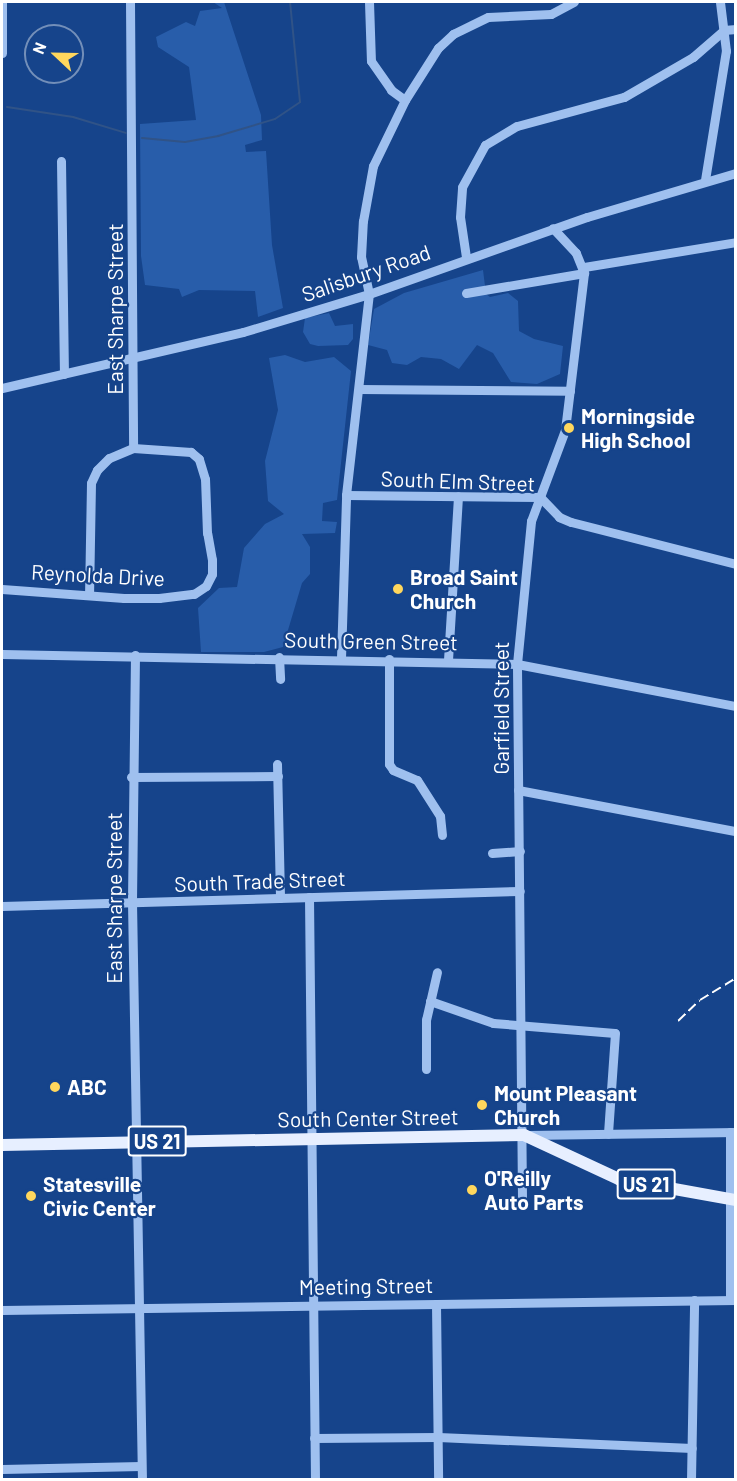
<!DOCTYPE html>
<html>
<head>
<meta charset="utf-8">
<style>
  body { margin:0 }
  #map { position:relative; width:737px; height:1481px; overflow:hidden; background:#16448b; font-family:Barlow,sans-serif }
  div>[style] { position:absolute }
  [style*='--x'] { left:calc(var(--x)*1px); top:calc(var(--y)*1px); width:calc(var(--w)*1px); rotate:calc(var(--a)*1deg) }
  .green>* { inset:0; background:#285daa }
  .stream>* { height:2px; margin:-1px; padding:0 1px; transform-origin:1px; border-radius:1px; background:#305387 }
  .minor>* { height:9px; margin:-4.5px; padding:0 4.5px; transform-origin:4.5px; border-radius:4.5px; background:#9fc0ef }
  .major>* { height:12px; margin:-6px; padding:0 6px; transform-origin:6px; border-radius:6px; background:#e7efff }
  .rail>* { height:2px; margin-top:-1px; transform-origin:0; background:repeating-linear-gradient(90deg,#fff 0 10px,transparent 0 14.5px) }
  .dots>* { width:16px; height:16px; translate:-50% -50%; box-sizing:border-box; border:3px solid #16448b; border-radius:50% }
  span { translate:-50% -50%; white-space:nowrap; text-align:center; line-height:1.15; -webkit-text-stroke:4.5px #16448b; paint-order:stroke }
  .shield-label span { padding:2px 4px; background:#16448b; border:2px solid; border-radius:4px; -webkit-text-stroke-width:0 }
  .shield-label { font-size:20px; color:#fff; font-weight:700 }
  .street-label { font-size:21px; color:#fff }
  .poi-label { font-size:21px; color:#fff; font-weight:700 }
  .left { translate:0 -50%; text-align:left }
  .frame { position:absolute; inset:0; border:3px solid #fff; pointer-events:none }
  .north { position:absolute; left:24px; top:24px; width:60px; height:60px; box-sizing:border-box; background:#16448b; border:2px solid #738fb9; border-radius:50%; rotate:292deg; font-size:16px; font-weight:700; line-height:24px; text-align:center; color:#fff }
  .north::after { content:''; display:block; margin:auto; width:21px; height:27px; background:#ffd75d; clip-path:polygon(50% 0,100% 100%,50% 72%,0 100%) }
</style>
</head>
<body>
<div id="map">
  <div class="green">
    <i style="clip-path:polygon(213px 2px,224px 2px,261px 115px,262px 140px,245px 145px,246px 152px,266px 151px,272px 245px,283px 308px,258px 317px,255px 291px,199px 290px,182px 297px,179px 289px,145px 285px,141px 256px,140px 124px,196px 120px,189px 67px,158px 47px,156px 37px,186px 22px,195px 26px,200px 11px,222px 8px)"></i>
    <i style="clip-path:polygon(483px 270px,486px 294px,490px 297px,508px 293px,518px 301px,519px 331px,534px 339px,563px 346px,560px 374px,537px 384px,511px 382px,493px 353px,477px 345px,459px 369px,441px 359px,421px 357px,407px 365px,392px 363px,387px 350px,368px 345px,374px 309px,404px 293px)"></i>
    <i style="clip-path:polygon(329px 313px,335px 326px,353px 324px,353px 339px,348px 345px,318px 346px,310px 344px,303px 332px,305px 318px)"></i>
    <i style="clip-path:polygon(285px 355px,305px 362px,334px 357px,351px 371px,337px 500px,323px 503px,322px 521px,337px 522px,335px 533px,302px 534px,310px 547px,310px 574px,302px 583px,283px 647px,264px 652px,201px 652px,198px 608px,219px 588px,237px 587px,244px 548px,265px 524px,284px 514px,268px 501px,265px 461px,278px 410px,269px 358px)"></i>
  </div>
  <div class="stream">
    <i style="--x:7;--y:107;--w:67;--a:8.6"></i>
    <i style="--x:73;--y:117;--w:55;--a:16.8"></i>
    <i style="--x:142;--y:138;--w:43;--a:5.3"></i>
    <i style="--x:185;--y:142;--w:34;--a:-10"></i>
    <i style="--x:218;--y:136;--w:59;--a:-16.6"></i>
    <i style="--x:275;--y:119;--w:30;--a:-34"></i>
    <i style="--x:300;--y:102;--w:100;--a:-95.7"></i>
  </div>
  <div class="minor">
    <i style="--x:130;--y:2;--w:446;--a:89.6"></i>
    <i style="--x:369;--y:2;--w:59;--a:88.1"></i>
    <i style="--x:371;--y:61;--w:35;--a:55"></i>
    <i style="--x:391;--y:90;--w:17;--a:36"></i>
    <i style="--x:2;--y:53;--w:51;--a:-90"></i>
    <i style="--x:61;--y:161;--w:213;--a:89.2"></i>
    <i style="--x:705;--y:180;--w:131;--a:-80.8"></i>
    <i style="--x:726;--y:51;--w:49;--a:-97"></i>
    <i style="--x:466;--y:257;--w:40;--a:-98.5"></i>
    <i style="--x:460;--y:217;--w:30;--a:-86"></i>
    <i style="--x:462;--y:187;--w:48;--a:-61.3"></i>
    <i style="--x:485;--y:145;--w:37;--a:-31"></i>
    <i style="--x:517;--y:126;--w:111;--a:-15.2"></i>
    <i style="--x:624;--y:97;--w:80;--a:-30.1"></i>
    <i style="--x:693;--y:57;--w:41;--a:-41.1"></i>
    <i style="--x:724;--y:30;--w:12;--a:-5"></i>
    <i style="--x:584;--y:267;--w:154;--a:-9.3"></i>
    <i style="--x:466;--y:293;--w:120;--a:-9.6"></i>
    <i style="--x:2;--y:388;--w:247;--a:-13.1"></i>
    <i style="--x:243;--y:332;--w:132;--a:-16.8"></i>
    <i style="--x:369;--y:294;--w:231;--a:-19.5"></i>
    <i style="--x:587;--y:217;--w:155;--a:-16.5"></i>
    <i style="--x:359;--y:389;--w:211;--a:0.5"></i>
    <i style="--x:346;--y:495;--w:194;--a:0.6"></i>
    <i style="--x:540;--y:497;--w:28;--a:46"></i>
    <i style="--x:559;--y:517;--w:13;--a:23"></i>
    <i style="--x:571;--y:522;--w:170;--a:14.3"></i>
    <i style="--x:2;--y:589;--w:122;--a:4.2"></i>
    <i style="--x:124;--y:598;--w:35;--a:0"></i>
    <i style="--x:159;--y:598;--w:35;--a:-7"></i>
    <i style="--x:194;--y:594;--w:14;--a:-34"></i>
    <i style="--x:206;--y:586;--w:13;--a:-63"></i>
    <i style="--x:212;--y:574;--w:14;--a:-90"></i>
    <i style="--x:212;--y:560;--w:27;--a:-100"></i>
    <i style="--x:207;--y:533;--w:54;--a:-92.1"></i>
    <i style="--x:205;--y:479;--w:21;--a:-107"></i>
    <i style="--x:199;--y:459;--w:11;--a:-139"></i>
    <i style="--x:191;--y:452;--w:58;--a:-176.1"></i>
    <i style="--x:133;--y:448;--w:26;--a:157"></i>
    <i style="--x:109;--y:458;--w:17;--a:135"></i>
    <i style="--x:97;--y:470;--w:14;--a:115"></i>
    <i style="--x:91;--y:483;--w:111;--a:91"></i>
    <i style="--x:2;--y:654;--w:515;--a:1.11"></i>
    <i style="--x:517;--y:664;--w:223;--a:10.9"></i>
    <i style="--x:135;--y:655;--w:247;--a:90.7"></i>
    <i style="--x:132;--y:902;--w:578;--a:89.01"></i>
    <i style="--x:279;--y:657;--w:22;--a:87"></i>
    <i style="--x:341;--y:658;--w:163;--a:-88.2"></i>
    <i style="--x:346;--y:495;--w:202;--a:-83.5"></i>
    <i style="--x:369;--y:294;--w:38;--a:-102"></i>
    <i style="--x:361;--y:257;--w:36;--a:-87"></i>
    <i style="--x:363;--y:221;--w:56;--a:-79.7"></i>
    <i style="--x:373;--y:166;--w:73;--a:-64.1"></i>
    <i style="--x:405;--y:100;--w:62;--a:-57.6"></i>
    <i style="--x:438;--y:48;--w:21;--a:-43"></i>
    <i style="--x:453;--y:34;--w:39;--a:-26"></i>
    <i style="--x:488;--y:17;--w:63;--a:-2.7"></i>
    <i style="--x:551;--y:14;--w:26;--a:-28"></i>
    <i style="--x:389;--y:659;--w:105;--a:90"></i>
    <i style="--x:389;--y:764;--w:7;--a:56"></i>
    <i style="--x:393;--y:770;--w:26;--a:23"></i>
    <i style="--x:417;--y:780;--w:43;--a:57.4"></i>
    <i style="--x:440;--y:816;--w:19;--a:84"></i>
    <i style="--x:448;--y:660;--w:164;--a:-86.5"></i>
    <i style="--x:277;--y:764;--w:134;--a:88.7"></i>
    <i style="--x:131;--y:777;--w:147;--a:-0.4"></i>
    <i style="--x:518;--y:790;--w:222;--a:10.7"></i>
    <i style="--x:492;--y:853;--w:28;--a:-4"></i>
    <i style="--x:309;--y:897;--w:583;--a:89.41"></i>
    <i style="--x:2;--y:906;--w:518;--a:-1.66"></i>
    <i style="--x:430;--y:1001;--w:67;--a:19.2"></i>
    <i style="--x:493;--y:1023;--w:122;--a:4.7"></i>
    <i style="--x:615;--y:1033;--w:101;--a:94"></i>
    <i style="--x:426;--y:1069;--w:49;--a:-90"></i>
    <i style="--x:426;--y:1020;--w:49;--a:-77.1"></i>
    <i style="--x:730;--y:1132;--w:168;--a:90"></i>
    <i style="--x:528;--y:1135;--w:208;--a:-0.8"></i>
    <i style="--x:522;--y:1197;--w:533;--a:-90.54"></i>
    <i style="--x:517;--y:664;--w:144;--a:-84.4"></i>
    <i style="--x:531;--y:521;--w:97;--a:-69.5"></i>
    <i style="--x:565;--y:430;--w:158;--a:-83.1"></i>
    <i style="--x:584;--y:273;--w:22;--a:-112"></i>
    <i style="--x:576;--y:253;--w:34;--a:-133"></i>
    <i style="--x:436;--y:1304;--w:176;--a:89.3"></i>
    <i style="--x:2;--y:1310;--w:734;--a:-0.78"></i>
    <i style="--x:314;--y:1438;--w:124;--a:-0.5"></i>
    <i style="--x:438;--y:1437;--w:254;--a:2.5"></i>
    <i style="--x:2;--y:1469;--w:139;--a:-1.2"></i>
    <i style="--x:691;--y:1480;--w:180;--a:-89"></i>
  </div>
  <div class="major">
    <i style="--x:2;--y:1145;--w:522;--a:-1.1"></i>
    <i style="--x:524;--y:1135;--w:105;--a:24.9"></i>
    <i style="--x:619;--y:1179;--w:119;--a:10.2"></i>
  </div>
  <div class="rail">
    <i style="--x:678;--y:1021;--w:30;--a:-44"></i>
    <i style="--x:700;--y:1000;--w:42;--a:-31.4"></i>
  </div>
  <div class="dots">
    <i style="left:569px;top:428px;background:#ffd75d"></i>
    <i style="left:398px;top:589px;background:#ffd75d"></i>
    <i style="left:55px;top:1087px;background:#ffd75d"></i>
    <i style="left:482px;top:1105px;background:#ffd75d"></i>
    <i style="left:472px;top:1190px;background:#ffd75d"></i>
    <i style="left:31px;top:1196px;background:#ffd75d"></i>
  </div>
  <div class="shield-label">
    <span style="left:157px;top:1141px">US 21</span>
    <span style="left:646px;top:1184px">US 21</span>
  </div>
  <div class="street-label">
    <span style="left:366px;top:273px;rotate:-19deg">Salisbury Road</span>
    <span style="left:115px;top:309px;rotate:-90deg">East Sharpe Street</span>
    <span style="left:458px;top:481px;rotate:2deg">South Elm Street</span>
    <span style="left:98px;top:575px;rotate:3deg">Reynolda Drive</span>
    <span style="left:371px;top:641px;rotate:1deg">South Green Street</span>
    <span style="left:501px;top:708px;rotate:-90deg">Garfield Street</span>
    <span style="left:260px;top:881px;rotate:-2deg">South Trade Street</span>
    <span style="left:114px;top:898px;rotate:-90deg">East Sharpe Street</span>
    <span style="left:368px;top:1118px;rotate:-1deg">South Center Street</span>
    <span style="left:366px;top:1286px;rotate:-1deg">Meeting Street</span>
  </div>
  <div class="poi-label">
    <span class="left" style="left:581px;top:428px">Morningside<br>High School</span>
    <span class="left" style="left:410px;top:589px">Broad Saint<br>Church</span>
    <span class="left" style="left:67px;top:1087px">ABC</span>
    <span class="left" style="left:494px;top:1105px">Mount Pleasant<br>Church</span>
    <span class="left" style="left:484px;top:1190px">O'Reilly<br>Auto Parts</span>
    <span class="left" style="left:43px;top:1196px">Statesville<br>Civic Center</span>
  </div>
  <div class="frame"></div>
  <div class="north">N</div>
</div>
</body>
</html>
